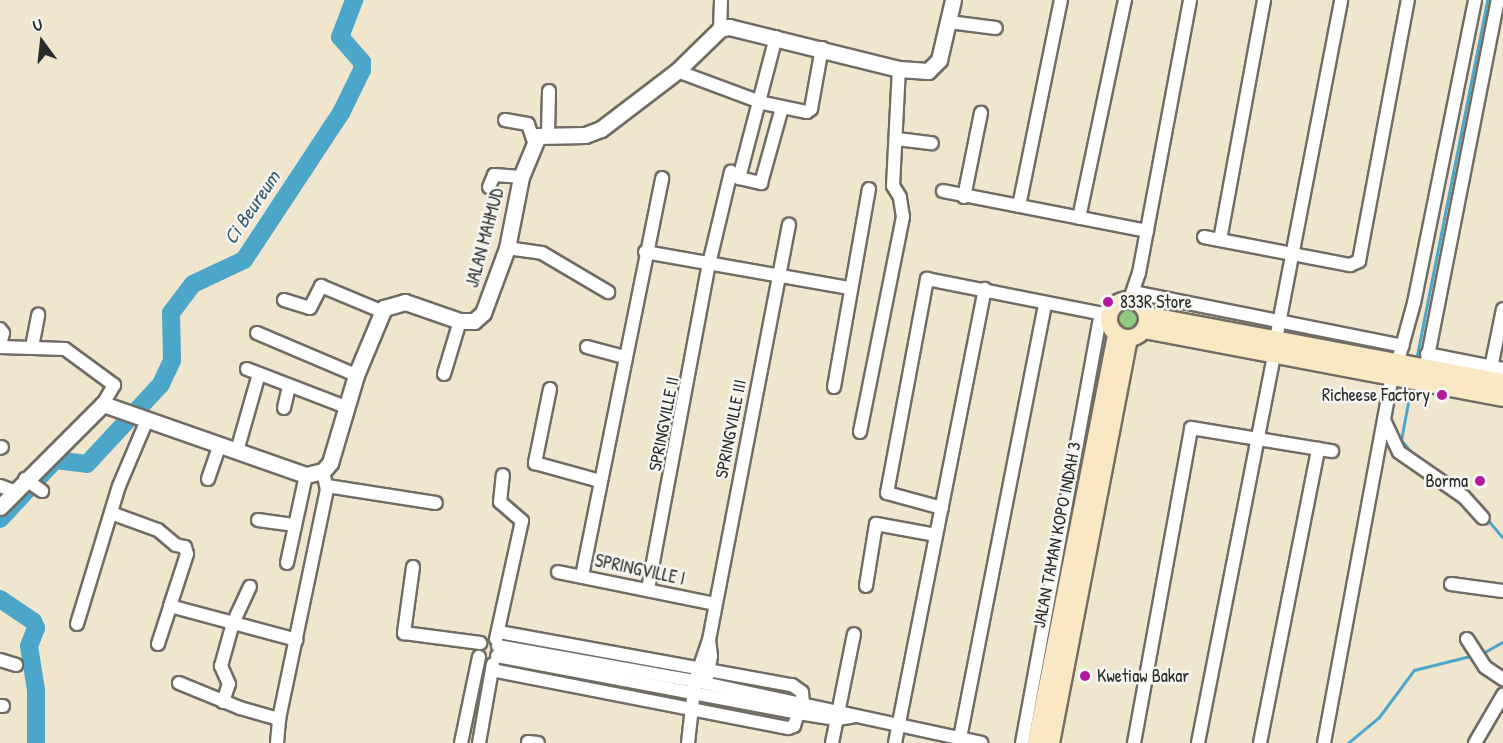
<!DOCTYPE html>
<html>
<head>
<meta charset="utf-8">
<style>
  body { margin:0 }
  #map { position:relative; width:1503px; height:743px; overflow:hidden; background:#f0e6ce; font-family:"Patrick Hand",sans-serif }
  div>[style] { position:absolute }
  [style*='--x'] { left:calc(var(--x)*1px); top:calc(var(--y)*1px); width:calc(var(--w)*1px); rotate:calc(var(--a)*1deg) }
  .green>* { inset:0; background:#8ccb81 }
  .round { border-radius:50% }
  .stream>* { height:3px; margin:-1.5px; padding:0 1.5px; transform-origin:1.5px; border-radius:1.5px; background:#4ba6c9 }
  .river>* { height:18px; margin:-9px; padding:0 9px; transform-origin:9px; border-radius:9px; background:#4ba6c9 }
  .roads { filter:drop-shadow(2px 0 #706c64) drop-shadow(-2px 0 #706c64) drop-shadow(0 2px #706c64) drop-shadow(0 -2px #706c64) }
  .minor>* { height:12px; margin:-6px; padding:0 6px; transform-origin:6px; border-radius:6px; background:#fff }
  .tertiary>* { height:15px; margin:-7.5px; padding:0 7.5px; transform-origin:7.5px; border-radius:7.5px; background:#fff }
  .secondary>* { height:16px; margin:-8px; padding:0 8px; transform-origin:8px; border-radius:8px; background:#fae7c3 }
  .secondary>.ring { margin:-8px; padding:0; box-sizing:content-box; background:none; border:16px solid #fae7c3; border-radius:50% }
  .dots>* { width:16px; height:16px; translate:-50% -50%; box-sizing:border-box; border:3px solid #f6f6f2; border-radius:50% }
  span { translate:-50% -50%; white-space:nowrap; text-align:center; line-height:1.15; -webkit-text-stroke:5px #f6f6f2; paint-order:stroke }
  .street-label { font-size:18px; color:#2b2b2b }
  .poi-label { font-size:18px; color:#2b2b2b }
  .left { translate:0 -50%; text-align:left }
  .right { translate:-100% -50%; text-align:right }
  .water-label { font-size:20px; color:#385c6a; font-style:italic }
  .north { position:absolute; left:12px; top:12px; width:60px; height:60px; -webkit-text-stroke:4px #f6f6f2; paint-order:stroke; rotate:345deg; font-size:16px; font-weight:700; line-height:24px; text-align:center; color:#2b2b2b }
  .north::after { content:''; display:block; margin:auto; width:21px; height:27px; background:#2b2b2b; clip-path:polygon(50% 0,100% 100%,50% 72%,0 100%) }
</style>
</head>
<body>
<div id="map">
  <div class="green">
    <i class="round" style="left:1116px;top:304px;width:30px;height:30px"></i>
  </div>
  <div class="stream">
    <i style="--x:1416;--y:360;--w:367;--a:-78.8"></i>
    <i style="--x:1411;--y:387;--w:54;--a:100.7"></i>
    <i style="--x:1401;--y:440;--w:16;--a:50"></i>
    <i style="--x:1411;--y:452;--w:59;--a:36.1"></i>
    <i style="--x:1487;--y:519;--w:25;--a:50"></i>
    <i style="--x:1481;--y:654;--w:25;--a:-29"></i>
    <i style="--x:1348;--y:743;--w:40;--a:-40"></i>
    <i style="--x:1379;--y:717;--w:59;--a:-53.3"></i>
    <i style="--x:1414;--y:670;--w:62;--a:-14"></i>
  </div>
  <div class="river">
    <i style="--x:0;--y:519;--w:81;--a:-47"></i>
    <i style="--x:55;--y:460;--w:32;--a:7"></i>
    <i style="--x:87;--y:464;--w:109;--a:-47.2"></i>
    <i style="--x:161;--y:384;--w:26;--a:-65"></i>
    <i style="--x:172;--y:360;--w:47;--a:-91.2"></i>
    <i style="--x:171;--y:313;--w:36;--a:-53"></i>
    <i style="--x:193;--y:284;--w:56;--a:-25.2"></i>
    <i style="--x:244;--y:260;--w:176;--a:-56.6"></i>
    <i style="--x:341;--y:113;--w:48;--a:-64"></i>
    <i style="--x:362;--y:70;--w:8;--a:-90"></i>
    <i style="--x:362;--y:62;--w:33;--a:-131"></i>
    <i style="--x:340;--y:37;--w:40;--a:-69"></i>
    <i style="--x:0;--y:599;--w:40;--a:34"></i>
    <i style="--x:33;--y:621;--w:8;--a:67"></i>
    <i style="--x:36;--y:628;--w:19;--a:111"></i>
    <i style="--x:29;--y:646;--w:45;--a:81"></i>
    <i style="--x:36;--y:690;--w:53;--a:90"></i>
  </div>
  <div class="roads">
    <div class="minor">
      <i style="--x:949;--y:22;--w:47;--a:7.3"></i>
      <i style="--x:720;--y:29;--w:29;--a:-88"></i>
      <i style="--x:776;--y:37;--w:146;--a:104.7"></i>
      <i style="--x:739;--y:178;--w:23;--a:13"></i>
      <i style="--x:761;--y:183;--w:78;--a:-74.4"></i>
      <i style="--x:677;--y:71;--w:92;--a:20.4"></i>
      <i style="--x:763;--y:103;--w:45;--a:11.6"></i>
      <i style="--x:807;--y:112;--w:5;--a:-37"></i>
      <i style="--x:811;--y:109;--w:62;--a:-79.8"></i>
      <i style="--x:505;--y:120;--w:23;--a:10"></i>
      <i style="--x:528;--y:124;--w:16;--a:72"></i>
      <i style="--x:548;--y:133;--w:42;--a:-88.6"></i>
      <i style="--x:897;--y:139;--w:35;--a:7"></i>
      <i style="--x:489;--y:187;--w:13;--a:-67"></i>
      <i style="--x:494;--y:175;--w:27;--a:4"></i>
      <i style="--x:943;--y:191;--w:208;--a:11.1"></i>
      <i style="--x:964;--y:197;--w:86;--a:-78.6"></i>
      <i style="--x:1019;--y:206;--w:210;--a:-78.5"></i>
      <i style="--x:1079;--y:218;--w:223;--a:-78.1"></i>
      <i style="--x:1204;--y:237;--w:149;--a:10.9"></i>
      <i style="--x:1350;--y:265;--w:10;--a:-24"></i>
      <i style="--x:1359;--y:261;--w:266;--a:-79.4"></i>
      <i style="--x:1220;--y:240;--w:244;--a:-79.6"></i>
      <i style="--x:507;--y:248;--w:35;--a:8"></i>
      <i style="--x:542;--y:253;--w:77;--a:30.6"></i>
      <i style="--x:645;--y:252;--w:208;--a:10"></i>
      <i style="--x:1133;--y:292;--w:275;--a:11.3"></i>
      <i style="--x:1130;--y:299;--w:28;--a:-71"></i>
      <i style="--x:1139;--y:273;--w:278;--a:-79.4"></i>
      <i style="--x:284;--y:300;--w:27;--a:17"></i>
      <i style="--x:310;--y:308;--w:25;--a:-63"></i>
      <i style="--x:321;--y:286;--w:65;--a:22.6"></i>
      <i style="--x:0;--y:329;--w:5;--a:53"></i>
      <i style="--x:3;--y:333;--w:12;--a:104"></i>
      <i style="--x:257;--y:333;--w:108;--a:23"></i>
      <i style="--x:1276;--y:339;--w:345;--a:-79.1"></i>
      <i style="--x:0;--y:347;--w:65;--a:1.8"></i>
      <i style="--x:65;--y:349;--w:61;--a:36.3"></i>
      <i style="--x:114;--y:385;--w:22;--a:120"></i>
      <i style="--x:32;--y:347;--w:33;--a:-79"></i>
      <i style="--x:587;--y:347;--w:39;--a:15"></i>
      <i style="--x:1427;--y:354;--w:77;--a:11.2"></i>
      <i style="--x:1398;--y:361;--w:60;--a:-74.6"></i>
      <i style="--x:1414;--y:303;--w:309;--a:-78.6"></i>
      <i style="--x:1426;--y:366;--w:373;--a:-78.9"></i>
      <i style="--x:247;--y:369;--w:106;--a:21"></i>
      <i style="--x:1490;--y:373;--w:65;--a:-78.5"></i>
      <i style="--x:444;--y:374;--w:55;--a:-73.2"></i>
      <i style="--x:834;--y:387;--w:201;--a:-80"></i>
      <i style="--x:550;--y:389;--w:76;--a:101.5"></i>
      <i style="--x:535;--y:463;--w:67;--a:15.5"></i>
      <i style="--x:284;--y:408;--w:23;--a:-77"></i>
      <i style="--x:1384;--y:420;--w:35;--a:65"></i>
      <i style="--x:1399;--y:452;--w:79;--a:34.7"></i>
      <i style="--x:1464;--y:497;--w:28;--a:48"></i>
      <i style="--x:860;--y:432;--w:219;--a:-78.7"></i>
      <i style="--x:903;--y:217;--w:20;--a:-99"></i>
      <i style="--x:900;--y:197;--w:13;--a:-122"></i>
      <i style="--x:893;--y:186;--w:117;--a:-87.1"></i>
      <i style="--x:0;--y:448;--w:2;--a:-27"></i>
      <i style="--x:237;--y:451;--w:80;--a:-74.1"></i>
      <i style="--x:25;--y:479;--w:21;--a:35"></i>
      <i style="--x:208;--y:479;--w:36;--a:-71"></i>
      <i style="--x:0;--y:486;--w:15;--a:20"></i>
      <i style="--x:327;--y:486;--w:110;--a:8.9"></i>
      <i style="--x:942;--y:508;--w:57;--a:-164.7"></i>
      <i style="--x:887;--y:493;--w:218;--a:-79.4"></i>
      <i style="--x:927;--y:279;--w:186;--a:11.2"></i>
      <i style="--x:111;--y:513;--w:50;--a:19.9"></i>
      <i style="--x:158;--y:530;--w:23;--a:40"></i>
      <i style="--x:176;--y:545;--w:9;--a:13"></i>
      <i style="--x:185;--y:547;--w:7;--a:74"></i>
      <i style="--x:187;--y:554;--w:55;--a:108.1"></i>
      <i style="--x:170;--y:606;--w:131;--a:15"></i>
      <i style="--x:258;--y:520;--w:37;--a:8"></i>
      <i style="--x:287;--y:563;--w:90;--a:-77.8"></i>
      <i style="--x:413;--y:567;--w:67;--a:97.8"></i>
      <i style="--x:404;--y:633;--w:77;--a:7.5"></i>
      <i style="--x:558;--y:572;--w:160;--a:11.5"></i>
      <i style="--x:582;--y:576;--w:406;--a:-78.6"></i>
      <i style="--x:1451;--y:584;--w:52;--a:7.7"></i>
      <i style="--x:866;--y:586;--w:63;--a:-80.8"></i>
      <i style="--x:876;--y:524;--w:61;--a:10.4"></i>
      <i style="--x:648;--y:589;--w:331;--a:-79.4"></i>
      <i style="--x:709;--y:264;--w:95;--a:-76.6"></i>
      <i style="--x:77;--y:624;--w:144;--a:-73.1"></i>
      <i style="--x:119;--y:486;--w:72;--a:-67"></i>
      <i style="--x:499;--y:632;--w:298;--a:10.3"></i>
      <i style="--x:792;--y:685;--w:12;--a:35"></i>
      <i style="--x:802;--y:692;--w:11;--a:85"></i>
      <i style="--x:496;--y:639;--w:121;--a:-77.6"></i>
      <i style="--x:522;--y:521;--w:29;--a:-139"></i>
      <i style="--x:500;--y:502;--w:27;--a:-84"></i>
      <i style="--x:1467;--y:639;--w:33;--a:57"></i>
      <i style="--x:1485;--y:667;--w:22;--a:34"></i>
      <i style="--x:158;--y:644;--w:40;--a:-72"></i>
      <i style="--x:498;--y:646;--w:200;--a:10.1"></i>
      <i style="--x:695;--y:681;--w:293;--a:12.2"></i>
      <i style="--x:497;--y:656;--w:306;--a:10.7"></i>
      <i style="--x:798;--y:713;--w:39;--a:9"></i>
      <i style="--x:837;--y:719;--w:15;--a:-8"></i>
      <i style="--x:0;--y:660;--w:17;--a:17"></i>
      <i style="--x:492;--y:670;--w:302;--a:11.1"></i>
      <i style="--x:788;--y:728;--w:6;--a:-18"></i>
      <i style="--x:794;--y:726;--w:14;--a:-73"></i>
      <i style="--x:707;--y:677;--w:21;--a:-79"></i>
      <i style="--x:711;--y:656;--w:16;--a:-97"></i>
      <i style="--x:179;--y:683;--w:66;--a:22.3"></i>
      <i style="--x:240;--y:708;--w:41;--a:15.8"></i>
      <i style="--x:223;--y:702;--w:19;--a:-72"></i>
      <i style="--x:229;--y:684;--w:20;--a:-114"></i>
      <i style="--x:221;--y:666;--w:45;--a:-74.4"></i>
      <i style="--x:233;--y:623;--w:40;--a:-65"></i>
      <i style="--x:0;--y:706;--w:3;--a:0"></i>
      <i style="--x:528;--y:742;--w:10;--a:6"></i>
      <i style="--x:277;--y:743;--w:24;--a:-85"></i>
      <i style="--x:279;--y:719;--w:234;--a:-78.2"></i>
      <i style="--x:327;--y:490;--w:19;--a:-102"></i>
      <i style="--x:461;--y:743;--w:88;--a:-78.2"></i>
      <i style="--x:479;--y:743;--w:80;--a:-80"></i>
      <i style="--x:688;--y:743;--w:62;--a:-83.6"></i>
      <i style="--x:695;--y:681;--w:43;--a:-71.1"></i>
      <i style="--x:709;--y:640;--w:423;--a:-79.1"></i>
      <i style="--x:832;--y:743;--w:111;--a:-78.6"></i>
      <i style="--x:895;--y:743;--w:463;--a:-78.8"></i>
      <i style="--x:959;--y:743;--w:448;--a:-78.9"></i>
      <i style="--x:1022;--y:743;--w:437;--a:-79.6"></i>
      <i style="--x:1134;--y:743;--w:320;--a:-79.7"></i>
      <i style="--x:1191;--y:428;--w:143;--a:9.3"></i>
      <i style="--x:1198;--y:743;--w:396;--a:-78.9"></i>
      <i style="--x:1260;--y:743;--w:300;--a:-78.8"></i>
      <i style="--x:1324;--y:743;--w:372;--a:-79.5"></i>
      <i style="--x:1475;--y:743;--w:56;--a:-59.7"></i>
    </div>
    <div class="tertiary">
      <i style="--x:0;--y:507;--w:146;--a:-45"></i>
      <i style="--x:103;--y:404;--w:215;--a:19.3"></i>
      <i style="--x:306;--y:475;--w:17;--a:-13"></i>
      <i style="--x:323;--y:471;--w:11;--a:-49"></i>
      <i style="--x:330;--y:463;--w:92;--a:-73.5"></i>
      <i style="--x:356;--y:375;--w:73;--a:-67.3"></i>
      <i style="--x:384;--y:308;--w:22;--a:-16"></i>
      <i style="--x:405;--y:302;--w:58;--a:19.1"></i>
      <i style="--x:460;--y:321;--w:14;--a:0"></i>
      <i style="--x:474;--y:321;--w:12;--a:-42"></i>
      <i style="--x:483;--y:313;--w:69;--a:-69.7"></i>
      <i style="--x:507;--y:248;--w:72;--a:-78.8"></i>
      <i style="--x:521;--y:177;--w:44;--a:-67.5"></i>
      <i style="--x:538;--y:136;--w:47;--a:-1.2"></i>
      <i style="--x:585;--y:135;--w:17;--a:-21"></i>
      <i style="--x:601;--y:129;--w:96;--a:-37.3"></i>
      <i style="--x:677;--y:71;--w:60;--a:-44.3"></i>
      <i style="--x:720;--y:29;--w:9;--a:-13"></i>
      <i style="--x:729;--y:27;--w:175;--a:13.9"></i>
      <i style="--x:899;--y:69;--w:29;--a:4"></i>
      <i style="--x:928;--y:71;--w:16;--a:-45"></i>
      <i style="--x:939;--y:60;--w:62;--a:-76.9"></i>
    </div>
    <div class="secondary">
      <i class="ring" style="left:1109px;top:300px;width:22px;height:22px"></i>
      <i style="--x:1147;--y:315;--w:362;--a:10.7"></i>
      <i style="--x:1144;--y:330;--w:365;--a:10.7"></i>
      <i style="--x:1036;--y:743;--w:417;--a:-78.9"></i>
      <i style="--x:1051;--y:743;--w:412;--a:-79.1"></i>
    </div>
  </div>
  <div class="dots">
    <i style="left:1108px;top:302px;background:#b5179e"></i>
    <i style="left:1442px;top:395px;background:#b5179e"></i>
    <i style="left:1480px;top:481px;background:#b5179e"></i>
    <i style="left:1085px;top:676px;background:#b5179e"></i>
  </div>
  <div class="street-label">
    <span style="left:485px;top:238px;rotate:-75deg">JALAN MAHMUD</span>
    <span style="left:664px;top:424px;rotate:-79deg">SPRINGVILLE II</span>
    <span style="left:731px;top:429px;rotate:-79deg">SPRINGVILLE III</span>
    <span style="left:1057px;top:535px;rotate:-79deg">JALAN TAMAN KOPO INDAH 3</span>
    <span style="left:640px;top:570px;rotate:12deg">SPRINGVILLE I</span>
  </div>
  <div class="poi-label">
    <span class="left" style="left:1120px;top:302px">833R Store</span>
    <span class="right" style="left:1430px;top:395px">Richeese Factory</span>
    <span class="right" style="left:1468px;top:481px">Borma</span>
    <span class="left" style="left:1097px;top:676px">Kwetiaw Bakar</span>
  </div>
  <div class="water-label">
    <span style="left:251px;top:207px;rotate:-56deg">Ci Beureum</span>
  </div>
  <div class="north">U</div>
</div>
</body>
</html>
